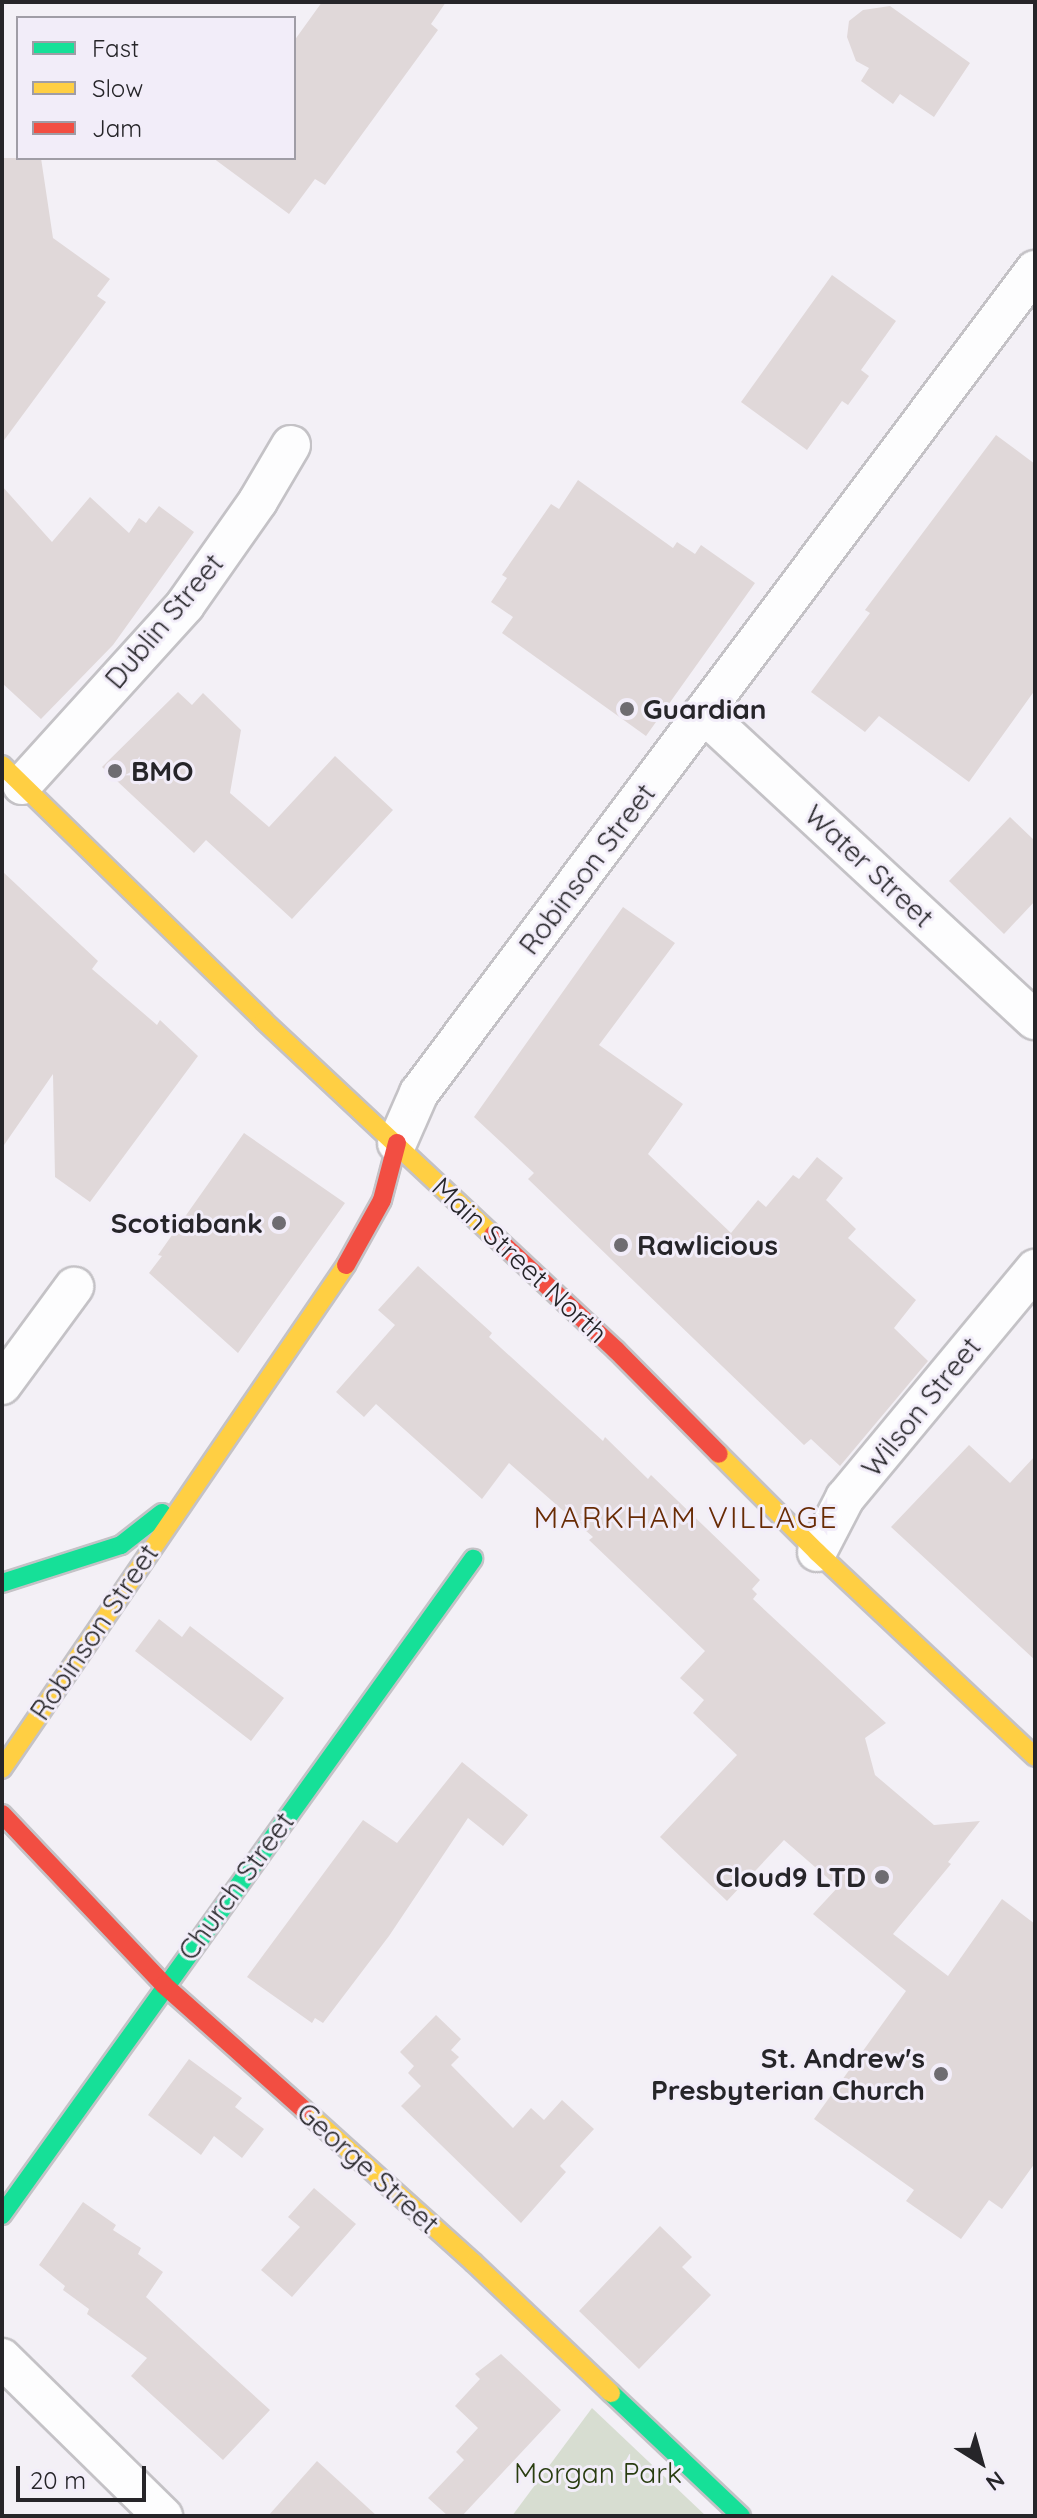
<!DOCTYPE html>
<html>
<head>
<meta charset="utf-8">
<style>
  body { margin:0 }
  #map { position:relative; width:1037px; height:2518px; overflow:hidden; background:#f3f0f6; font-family:Quicksand,sans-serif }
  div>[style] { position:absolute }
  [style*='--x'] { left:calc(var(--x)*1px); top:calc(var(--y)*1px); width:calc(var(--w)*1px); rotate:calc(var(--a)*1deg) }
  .green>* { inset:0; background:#d7ddd1 }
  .building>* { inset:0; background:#e0d8d9 }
  .roads { filter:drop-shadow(2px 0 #c4c2c6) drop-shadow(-2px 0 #c4c2c6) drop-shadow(0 2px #c4c2c6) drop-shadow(0 -2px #c4c2c6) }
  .street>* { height:38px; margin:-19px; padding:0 19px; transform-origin:19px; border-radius:19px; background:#fdfdfe }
  .fast>* { height:18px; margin:-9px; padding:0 9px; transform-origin:9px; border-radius:9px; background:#16e098 }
  .slow>* { height:18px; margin:-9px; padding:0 9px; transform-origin:9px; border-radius:9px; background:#ffcf43 }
  .jam>* { height:18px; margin:-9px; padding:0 9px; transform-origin:9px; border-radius:9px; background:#f24e42 }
  .dots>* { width:22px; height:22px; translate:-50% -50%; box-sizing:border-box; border:4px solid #f2edf9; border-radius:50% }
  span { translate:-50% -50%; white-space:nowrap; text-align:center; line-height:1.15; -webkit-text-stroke:6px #f2edf9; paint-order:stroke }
  .street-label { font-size:28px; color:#262529 }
  .poi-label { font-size:28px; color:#262529; font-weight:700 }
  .left { translate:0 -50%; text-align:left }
  .right { translate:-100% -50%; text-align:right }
  .park-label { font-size:28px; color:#293d10 }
  .neighbourhood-label { font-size:30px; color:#682b04; letter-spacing:2px }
  .frame { position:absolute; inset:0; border:4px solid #262529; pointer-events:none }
  .legend { position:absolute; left:16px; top:16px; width:280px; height:144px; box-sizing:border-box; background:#f2edf9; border:2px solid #a09da6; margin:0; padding:10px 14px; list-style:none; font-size:24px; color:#262529 }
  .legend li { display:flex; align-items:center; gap:16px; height:40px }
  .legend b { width:40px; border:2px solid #a09da6 }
  .north { position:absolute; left:941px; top:2422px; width:80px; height:80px; -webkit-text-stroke:6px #f2edf9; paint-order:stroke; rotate:143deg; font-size:22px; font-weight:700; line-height:32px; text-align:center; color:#262529 }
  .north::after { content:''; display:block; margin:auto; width:28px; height:36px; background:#262529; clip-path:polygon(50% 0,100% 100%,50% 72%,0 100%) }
  .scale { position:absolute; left:16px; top:2466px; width:130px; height:36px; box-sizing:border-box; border:4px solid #262529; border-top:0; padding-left:10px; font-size:24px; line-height:28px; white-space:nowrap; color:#262529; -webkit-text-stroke:6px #f2edf9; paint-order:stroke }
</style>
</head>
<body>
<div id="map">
  <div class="green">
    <i style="clip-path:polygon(592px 2408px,706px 2516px,512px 2516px)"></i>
  </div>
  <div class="building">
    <i style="clip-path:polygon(322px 2px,446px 2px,431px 24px,438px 30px,325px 185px,315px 179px,289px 214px,213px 158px,294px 158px,294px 41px)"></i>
    <i style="clip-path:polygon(890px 6px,970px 63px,934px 117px,900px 94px,893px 104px,861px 81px,869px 68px,856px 61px,847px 37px,849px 21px,863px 10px)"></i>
    <i style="clip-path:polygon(2px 158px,41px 158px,53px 238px,110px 279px,97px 296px,106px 302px,2px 443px)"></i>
    <i style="clip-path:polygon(832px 275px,896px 321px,861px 370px,869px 376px,848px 405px,842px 401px,807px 450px,741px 402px)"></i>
    <i style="clip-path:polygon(996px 435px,1035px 464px,1035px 690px,969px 782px,879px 716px,865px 732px,811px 692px,870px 613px,865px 610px)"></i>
    <i style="clip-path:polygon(578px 480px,673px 548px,677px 542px,695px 554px,701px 545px,755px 583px,646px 736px,502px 633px,513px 617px,491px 602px,507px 578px,502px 575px,551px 504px,559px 509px)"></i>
    <i style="clip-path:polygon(2px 486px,52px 542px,90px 497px,129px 533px,139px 518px,146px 523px,159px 506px,194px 532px,113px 645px,41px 719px,2px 683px)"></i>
    <i style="clip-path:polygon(178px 692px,192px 705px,203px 693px,241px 730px,230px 793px,269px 827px,335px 756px,393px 810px,292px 919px,206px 840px,194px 853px,102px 767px)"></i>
    <i style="clip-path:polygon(1010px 817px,1035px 841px,1035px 901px,1004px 934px,949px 881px)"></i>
    <i style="clip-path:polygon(2px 871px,98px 961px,92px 969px,157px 1025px,160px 1020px,198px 1056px,90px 1202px,55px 1177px,53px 1074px,2px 1148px)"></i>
    <i style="clip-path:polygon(623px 907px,675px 943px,599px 1045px,683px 1104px,648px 1154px,731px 1233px,758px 1200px,766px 1207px,793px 1175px,799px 1179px,817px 1157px,843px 1178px,826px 1200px,856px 1229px,848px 1238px,916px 1300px,894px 1328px,928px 1361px,840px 1466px,811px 1439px,804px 1445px,528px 1179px,534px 1173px,474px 1117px)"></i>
    <i style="clip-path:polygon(244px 1133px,345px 1203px,238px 1353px,149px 1273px,162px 1256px,158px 1255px)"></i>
    <i style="clip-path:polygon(418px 1266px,492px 1333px,489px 1337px,603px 1441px,605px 1437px,648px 1479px,651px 1475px,760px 1580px,752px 1589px,757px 1594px,753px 1599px,886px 1723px,865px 1738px,875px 1775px,934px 1825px,980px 1821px,948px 1862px,951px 1864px,893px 1934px,948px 1976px,1002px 1899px,1035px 1924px,1035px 2163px,1002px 2209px,989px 2200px,961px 2239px,906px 2201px,914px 2190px,814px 2119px,906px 1991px,813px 1914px,838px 1887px,784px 1840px,727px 1901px,660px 1837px,737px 1755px,693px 1713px,704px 1700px,680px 1678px,705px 1651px,589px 1540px,593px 1537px,509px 1463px,482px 1499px,376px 1404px,364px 1417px,336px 1392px,395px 1325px,378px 1310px)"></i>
    <i style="clip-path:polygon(969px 1445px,1010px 1483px,1035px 1456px,1035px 1660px,891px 1527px)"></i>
    <i style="clip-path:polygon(159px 1619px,182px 1637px,190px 1626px,284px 1698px,251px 1741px,135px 1651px)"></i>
    <i style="clip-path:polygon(462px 1762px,528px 1815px,503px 1846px,468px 1818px,389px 1936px,323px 2023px,315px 2018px,312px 2023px,247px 1977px,363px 1820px,397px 1843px)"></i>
    <i style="clip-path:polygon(436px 2015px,461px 2039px,451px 2050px,459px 2057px,451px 2065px,513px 2128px,531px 2108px,544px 2120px,562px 2100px,594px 2129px,560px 2166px,566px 2172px,521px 2223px,401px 2106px,421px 2086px,408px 2073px,414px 2066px,400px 2052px)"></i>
    <i style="clip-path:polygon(189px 2059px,242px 2098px,235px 2107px,264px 2129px,242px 2158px,214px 2136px,201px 2155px,148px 2115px)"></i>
    <i style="clip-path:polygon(314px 2188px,356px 2224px,292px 2297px,261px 2270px,300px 2227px,288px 2217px)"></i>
    <i style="clip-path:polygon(83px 2202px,116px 2225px,113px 2230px,141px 2248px,138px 2254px,163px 2272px,146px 2297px,270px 2410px,223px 2460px,131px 2376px,147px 2358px,87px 2314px,89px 2309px,63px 2290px,65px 2286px,39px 2265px)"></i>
    <i style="clip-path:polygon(660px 2226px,692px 2257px,682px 2267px,711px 2295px,639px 2369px,579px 2311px)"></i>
    <i style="clip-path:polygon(501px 2354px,561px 2410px,462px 2516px,448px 2516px,428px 2498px,464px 2460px,456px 2452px,478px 2428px,455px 2406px,480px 2379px,475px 2374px)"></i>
    <i style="clip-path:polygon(317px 2461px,377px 2516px,268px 2516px)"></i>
  </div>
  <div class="roads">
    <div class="street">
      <i style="--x:703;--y:713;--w:452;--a:42.8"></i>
      <i style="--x:22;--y:785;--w:243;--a:-47.8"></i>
      <i style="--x:185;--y:605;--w:127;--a:-54.9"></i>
      <i style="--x:258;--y:501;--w:65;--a:-59.5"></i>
      <i style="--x:397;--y:1143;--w:55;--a:-66.3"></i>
      <i style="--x:419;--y:1093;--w:1028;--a:-53.19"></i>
      <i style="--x:2;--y:1385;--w:122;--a:-53.7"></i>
      <i style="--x:817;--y:1552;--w:61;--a:-62.6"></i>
      <i style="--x:845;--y:1498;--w:298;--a:-50.3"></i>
      <i style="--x:2;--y:2358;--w:226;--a:44.5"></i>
    </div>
    <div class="fast">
      <i style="--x:2;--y:1583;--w:125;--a:-17.7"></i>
      <i style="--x:121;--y:1545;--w:52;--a:-38"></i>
      <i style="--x:2;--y:2215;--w:808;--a:-54.32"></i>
      <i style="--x:611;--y:2393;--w:179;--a:43.4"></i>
    </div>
    <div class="slow">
      <i style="--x:2;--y:765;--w:366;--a:44.3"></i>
      <i style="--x:264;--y:1021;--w:313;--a:43.1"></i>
      <i style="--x:719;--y:1454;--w:139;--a:45"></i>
      <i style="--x:817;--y:1552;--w:299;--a:43.2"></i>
      <i style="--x:2;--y:1769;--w:610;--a:-55.68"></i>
      <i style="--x:303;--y:2109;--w:230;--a:42"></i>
      <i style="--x:474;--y:2263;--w:189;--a:43.5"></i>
    </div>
    <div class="jam">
      <i style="--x:493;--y:1235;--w:168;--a:43.1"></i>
      <i style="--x:616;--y:1350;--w:146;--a:45.3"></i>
      <i style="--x:346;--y:1265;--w:74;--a:-61"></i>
      <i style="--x:382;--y:1200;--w:59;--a:-75.3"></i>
      <i style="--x:2;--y:1814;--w:236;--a:46.5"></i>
      <i style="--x:164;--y:1985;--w:186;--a:41.7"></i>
    </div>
  </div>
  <div class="dots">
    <i style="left:627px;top:709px;background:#6e6c71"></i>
    <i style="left:115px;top:771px;background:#6e6c71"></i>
    <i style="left:279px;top:1223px;background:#6e6c71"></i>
    <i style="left:621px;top:1245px;background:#6e6c71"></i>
    <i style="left:882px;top:1877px;background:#6e6c71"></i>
    <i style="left:941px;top:2074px;background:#6e6c71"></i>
  </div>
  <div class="street-label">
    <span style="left:164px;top:621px;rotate:-50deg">Dublin Street</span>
    <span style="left:869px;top:866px;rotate:43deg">Water Street</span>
    <span style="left:587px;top:869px;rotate:-53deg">Robinson Street</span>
    <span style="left:520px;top:1260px;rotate:43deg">Main Street North</span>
    <span style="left:921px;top:1407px;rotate:-51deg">Wilson Street</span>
    <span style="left:94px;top:1632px;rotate:-56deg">Robinson Street</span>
    <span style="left:236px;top:1886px;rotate:-54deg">Church Street</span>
    <span style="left:368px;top:2168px;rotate:42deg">George Street</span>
  </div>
  <div class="poi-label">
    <span class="left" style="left:643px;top:709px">Guardian</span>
    <span class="left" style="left:131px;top:771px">BMO</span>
    <span class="right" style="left:263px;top:1223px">Scotiabank</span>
    <span class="left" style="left:637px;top:1245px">Rawlicious</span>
    <span class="right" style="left:866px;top:1877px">Cloud9 LTD</span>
    <span class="right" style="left:925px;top:2074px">St. Andrew's<br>Presbyterian Church</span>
  </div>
  <div class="park-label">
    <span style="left:598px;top:2473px">Morgan Park</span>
  </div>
  <div class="neighbourhood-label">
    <span style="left:686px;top:1517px">MARKHAM VILLAGE</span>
  </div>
  <div class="frame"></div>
  <ul class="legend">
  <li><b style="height:10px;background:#16e098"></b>Fast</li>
  <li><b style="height:10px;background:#ffcf43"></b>Slow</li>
  <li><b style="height:10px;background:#f24e42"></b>Jam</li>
  </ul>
  <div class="north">N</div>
  <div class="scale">20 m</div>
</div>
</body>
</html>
